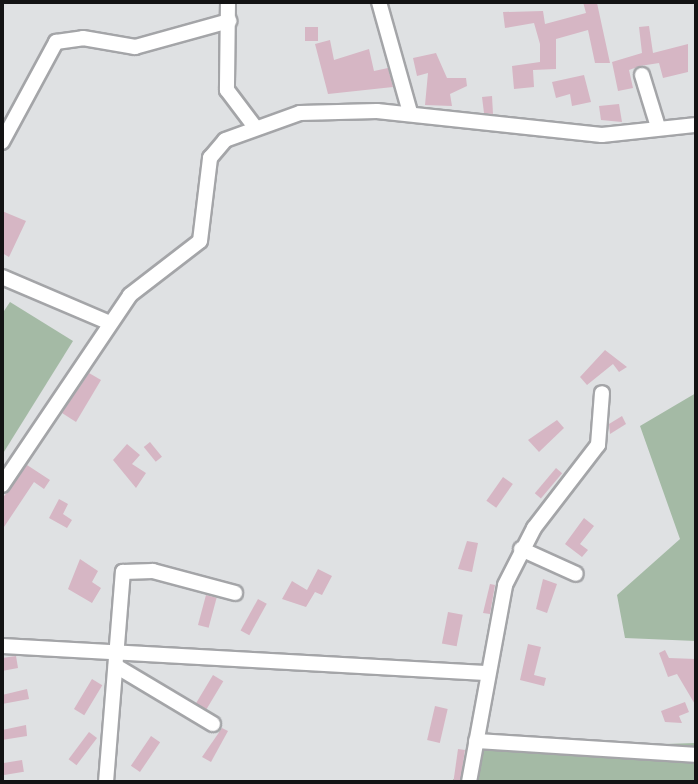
<!DOCTYPE html>
<html>
<head>
<meta charset="utf-8">
<style>
  body { margin:0 }
  #map { position:relative; width:698px; height:784px; overflow:hidden; background:#dfe1e3; font-family:"Roboto Condensed",sans-serif }
  div>[style] { position:absolute }
  [style*='--x'] { left:calc(var(--x)*1px); top:calc(var(--y)*1px); width:calc(var(--w)*1px); rotate:calc(var(--a)*1deg) }
  .green>* { inset:0; background:#a4baa5 }
  .building>* { inset:0; background:#d6b6c4; transform-origin:0 0 }
  .roads { filter:drop-shadow(2px 0 #a4a5a8) drop-shadow(-2px 0 #a4a5a8) drop-shadow(0 2px #a4a5a8) drop-shadow(0 -2px #a4a5a8) }
  .minor>* { height:14px; margin:-7px; padding:0 7px; transform-origin:7px; border-radius:7px; background:#fff }
  span { translate:-50% -50%; white-space:nowrap; text-align:center; line-height:1.15; -webkit-text-stroke:5px #edeef0; paint-order:stroke }
  .frame { position:absolute; inset:0; border:4px solid #131314; pointer-events:none }
</style>
</head>
<body>
<div id="map">
  <div class="green">
    <i style="clip-path:polygon(10px 302px,73px 341px,2px 455px,2px 314px)"></i>
    <i style="clip-path:polygon(696px 393px,696px 641px,625px 638px,617px 595px,680px 539px,640px 426px)"></i>
    <i style="clip-path:polygon(696px 743px,696px 782px,451px 782px,481px 750px)"></i>
  </div>
  <div class="building">
    <i style="clip-path:polygon(583px 2px,597px 3px,610px 63px,595px 63px,588px 30px,556px 39px,556px 69px,533px 70px,534px 87px,514px 89px,512px 66px,540px 62px,540px 44px,534px 23px,505px 28px,503px 12px,543px 11px,545px 24px,586px 13px)"></i>
    <i style="clip-path:polygon(649px 26px,653px 53px,688px 44px,688px 72px,663px 78px,659px 63px,640px 66px,629px 70px,633px 88px,618px 91px,612px 62px,642px 53px,639px 27px)"></i>
    <i style="left:305px;top:27px;width:13px;height:14px"></i>
    <i style="clip-path:polygon(330px 40px,334px 60px,369px 49px,374px 71px,388px 68px,393px 87px,328px 94px,315px 44px)"></i>
    <i style="clip-path:polygon(436px 53px,447px 78px,466px 78px,467px 86px,450px 94px,452px 106px,425px 105px,428px 73px,417px 76px,413px 58px)"></i>
    <i style="clip-path:polygon(584px 75px,591px 102px,572px 106px,570px 94px,556px 98px,552px 82px)"></i>
    <i style="clip-path:polygon(492px 96px,493px 114px,484px 113px,482px 97px)"></i>
    <i style="clip-path:polygon(619px 104px,622px 122px,601px 120px,599px 106px)"></i>
    <i style="clip-path:polygon(2px 211px,26px 221px,9px 257px,2px 253px)"></i>
    <i style="clip-path:polygon(605px 350px,627px 367px,619px 372px,613px 364px,587px 385px,580px 377px)"></i>
    <i style="clip-path:polygon(89px 373px,101px 380px,76px 422px,62px 413px)"></i>
    <i style="clip-path:polygon(622px 416px,626px 424px,610px 434px,609px 424px)"></i>
    <i style="clip-path:polygon(557px 420px,564px 428px,539px 452px,528px 440px)"></i>
    <i style="left:150px;top:442px;width:19px;height:8px;rotate:51deg"></i>
    <i style="clip-path:polygon(127px 444px,140px 455px,132px 464px,146px 473px,136px 488px,113px 460px)"></i>
    <i style="clip-path:polygon(27px 465px,50px 480px,44px 489px,34px 482px,2px 530px,2px 499px)"></i>
    <i style="left:556px;top:468px;width:8px;height:33px;rotate:40deg"></i>
    <i style="left:503px;top:477px;width:12px;height:29px;rotate:35deg"></i>
    <i style="clip-path:polygon(59px 499px,68px 504px,63px 514px,72px 520px,67px 528px,49px 518px)"></i>
    <i style="clip-path:polygon(584px 518px,594px 526px,580px 544px,588px 550px,582px 557px,565px 544px)"></i>
    <i style="clip-path:polygon(467px 541px,478px 543px,472px 572px,458px 569px)"></i>
    <i style="clip-path:polygon(80px 559px,98px 571px,92px 582px,101px 588px,92px 603px,68px 589px)"></i>
    <i style="clip-path:polygon(318px 569px,332px 576px,322px 595px,315px 592px,306px 607px,282px 599px,292px 581px,307px 590px)"></i>
    <i style="clip-path:polygon(543px 579px,557px 584px,547px 613px,536px 609px)"></i>
    <i style="clip-path:polygon(490px 584px,495px 585px,490px 614px,483px 613px)"></i>
    <i style="left:206px;top:595px;width:11px;height:31px;rotate:15deg"></i>
    <i style="left:258px;top:599px;width:10px;height:36px;rotate:29deg"></i>
    <i style="left:448px;top:612px;width:15px;height:32px;rotate:11deg"></i>
    <i style="clip-path:polygon(528px 644px,541px 647px,534px 675px,546px 678px,544px 686px,520px 680px)"></i>
    <i style="clip-path:polygon(665px 650px,669px 658px,696px 659px,696px 706px,677px 674px,668px 677px,659px 653px)"></i>
    <i style="clip-path:polygon(16px 656px,18px 668px,2px 671px,2px 658px)"></i>
    <i style="left:213px;top:675px;width:12px;height:33px;rotate:31deg"></i>
    <i style="left:92px;top:679px;width:12px;height:35px;rotate:31deg"></i>
    <i style="clip-path:polygon(27px 689px,29px 699px,2px 704px,2px 695px)"></i>
    <i style="clip-path:polygon(685px 702px,689px 712px,679px 716px,682px 723px,665px 722px,661px 711px)"></i>
    <i style="left:435px;top:706px;width:13px;height:35px;rotate:13deg"></i>
    <i style="clip-path:polygon(26px 725px,27px 736px,2px 740px,2px 730px)"></i>
    <i style="clip-path:polygon(222px 728px,228px 731px,211px 762px,202px 757px)"></i>
    <i style="left:89px;top:732px;width:10px;height:34px;rotate:37deg"></i>
    <i style="left:151px;top:736px;width:11px;height:36px;rotate:34deg"></i>
    <i style="left:458px;top:749px;width:7px;height:33px;rotate:8deg"></i>
    <i style="left:22px;top:760px;width:12px;height:20px;rotate:81deg"></i>
  </div>
  <div class="roads">
    <div class="minor">
      <i style="--x:228;--y:2;--w:88;--a:90.7"></i>
      <i style="--x:227;--y:90;--w:46;--a:52.9"></i>
      <i style="--x:379;--y:2;--w:114;--a:74.3"></i>
      <i style="--x:642;--y:75;--w:54;--a:72.9"></i>
      <i style="--x:2;--y:142;--w:114;--a:-61.6"></i>
      <i style="--x:56;--y:42;--w:27;--a:-8"></i>
      <i style="--x:83;--y:38;--w:53;--a:9.8"></i>
      <i style="--x:135;--y:47;--w:98;--a:-15.5"></i>
      <i style="--x:2;--y:277;--w:117;--a:23.1"></i>
      <i style="--x:2;--y:485;--w:229;--a:-56"></i>
      <i style="--x:130;--y:295;--w:88;--a:-37.6"></i>
      <i style="--x:200;--y:241;--w:84;--a:-83.1"></i>
      <i style="--x:210;--y:158;--w:23;--a:-50"></i>
      <i style="--x:225;--y:140;--w:80;--a:-19.8"></i>
      <i style="--x:300;--y:113;--w:77;--a:-1.5"></i>
      <i style="--x:377;--y:111;--w:226;--a:6.1"></i>
      <i style="--x:602;--y:135;--w:95;--a:-6.1"></i>
      <i style="--x:521;--y:549;--w:60;--a:24.4"></i>
      <i style="--x:2;--y:646;--w:486;--a:3.2"></i>
      <i style="--x:116;--y:666;--w:113;--a:30.9"></i>
      <i style="--x:476;--y:741;--w:220;--a:3.6"></i>
      <i style="--x:106;--y:782;--w:211;--a:-85.4"></i>
      <i style="--x:123;--y:572;--w:30;--a:-2"></i>
      <i style="--x:153;--y:571;--w:85;--a:15"></i>
      <i style="--x:469;--y:782;--w:200;--a:-79.6"></i>
      <i style="--x:505;--y:585;--w:64;--a:-63"></i>
      <i style="--x:534;--y:528;--w:105;--a:-52.4"></i>
      <i style="--x:598;--y:445;--w:52;--a:-85.6"></i>
    </div>
  </div>
  <div class="frame"></div>
</div>
</body>
</html>
